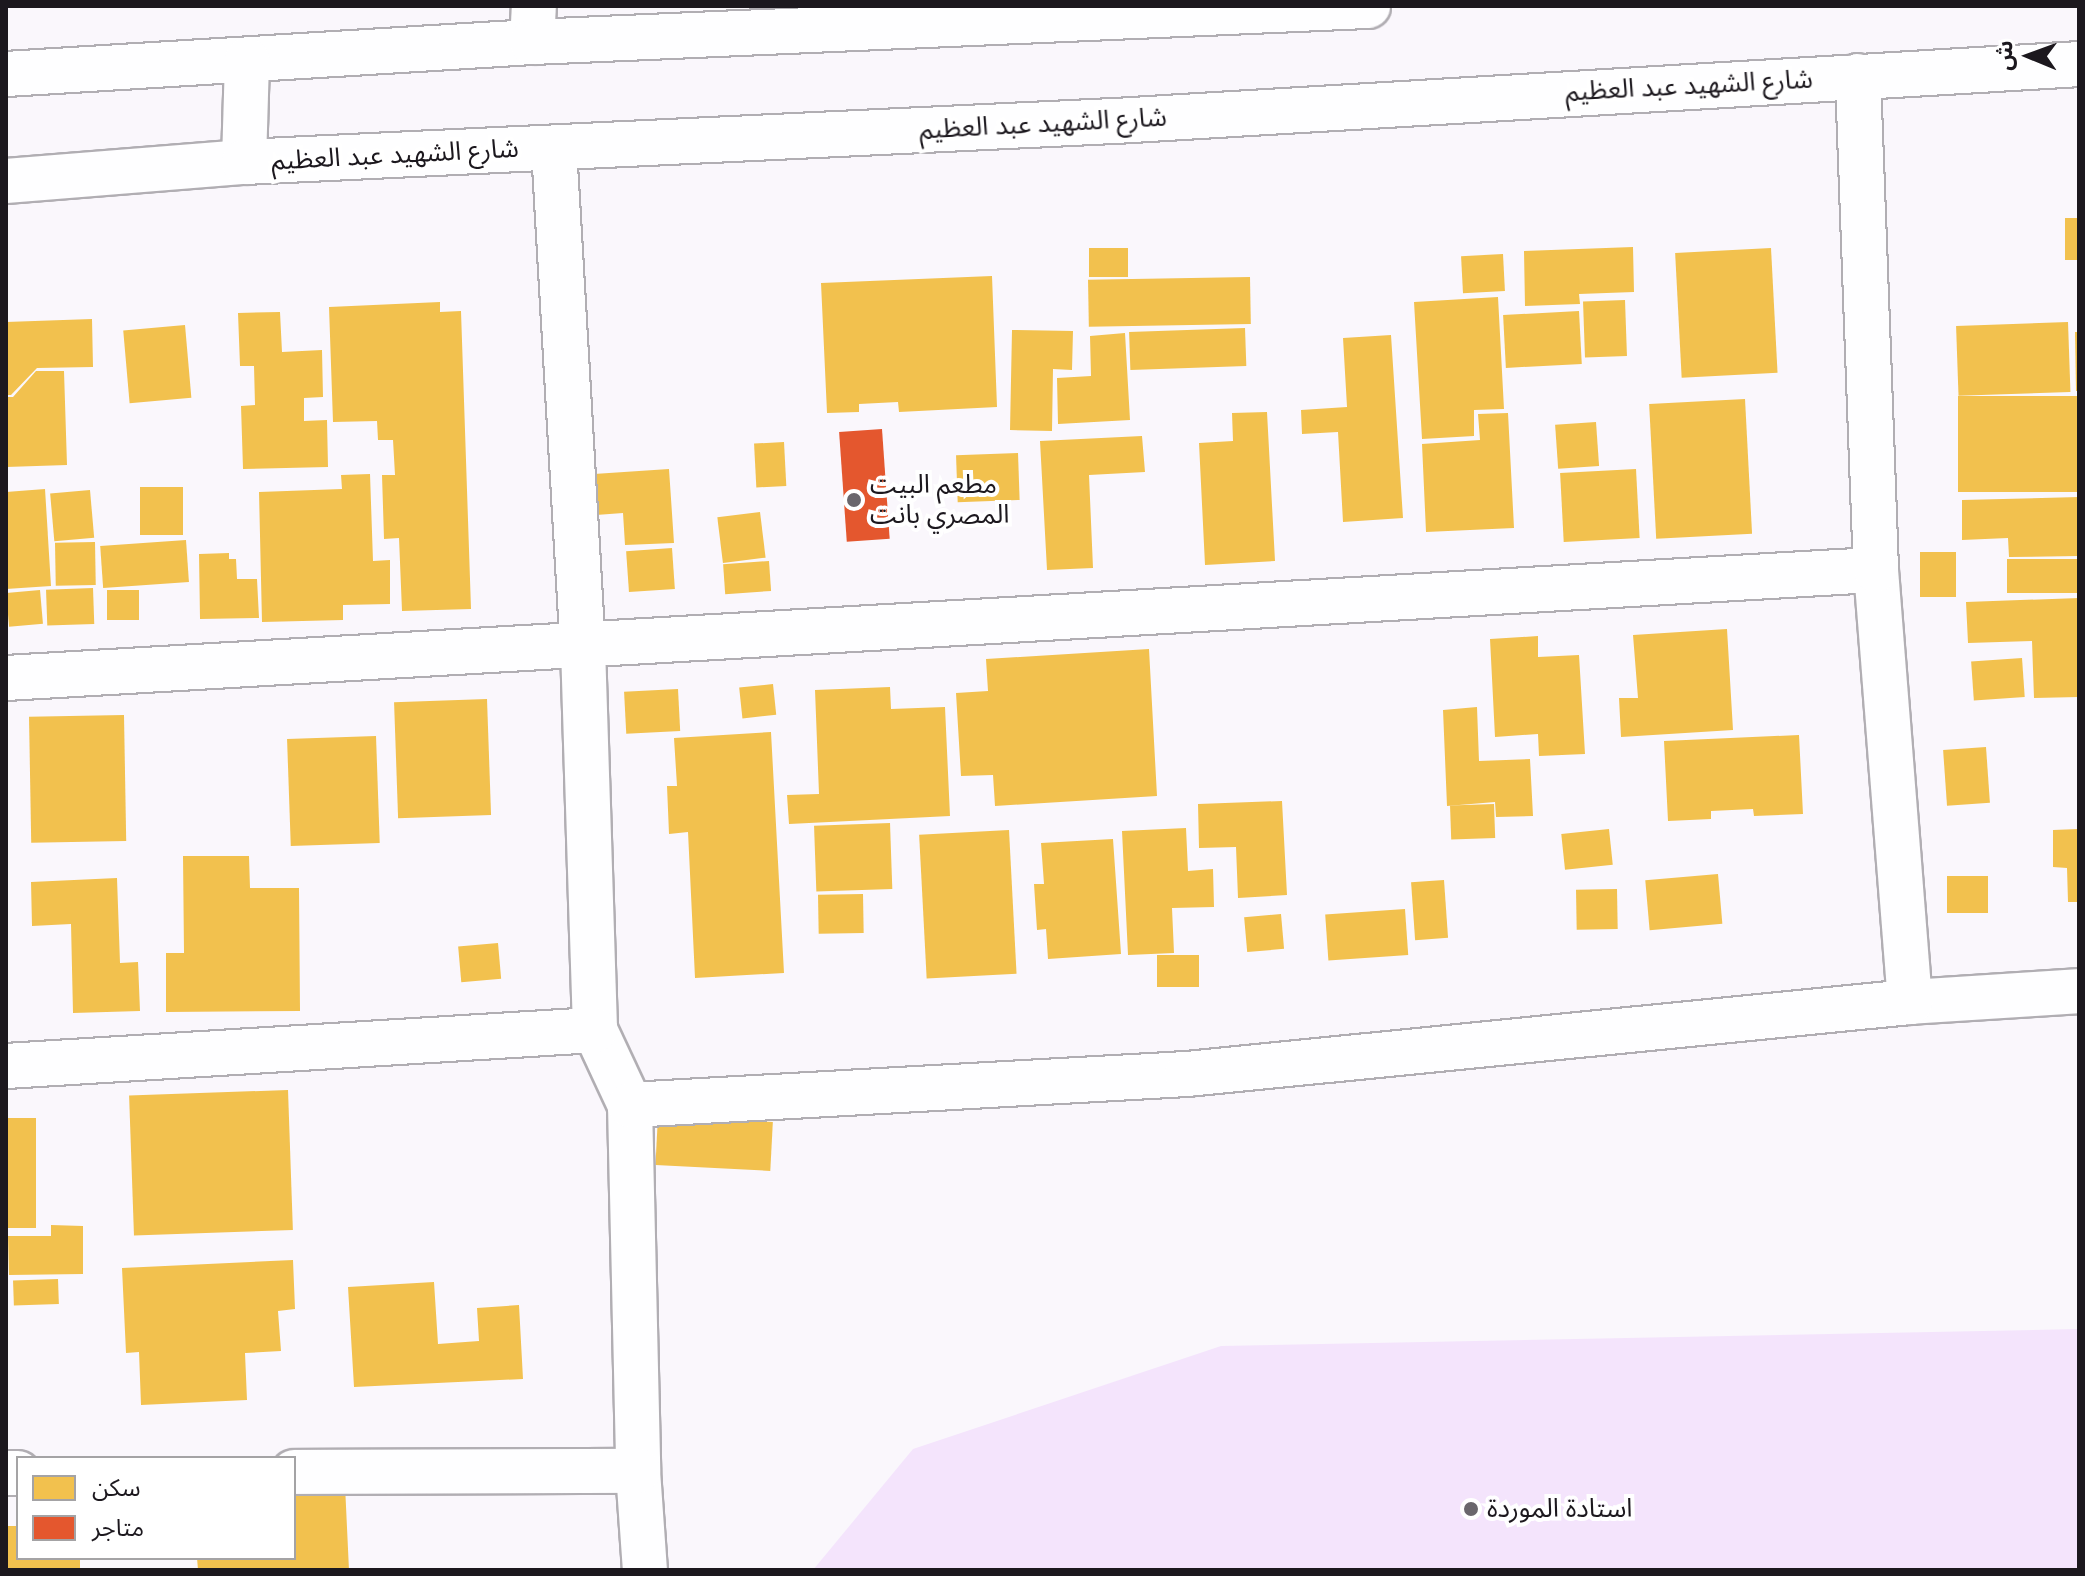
<!DOCTYPE html>
<html>
<head>
<meta charset="utf-8">
<style>
  body { margin:0 }
  #map { position:relative; width:2085px; height:1576px; overflow:hidden; background:#faf7fc; font-family:Georgia,"Noto Sans Arabic",serif }
  div>[style] { position:absolute }
  [style*='--x'] { left:calc(var(--x)*1px); top:calc(var(--y)*1px); width:calc(var(--w)*1px); rotate:calc(var(--a)*1deg) }
  .green>* { inset:0; background:#f4e4fc }
  .homes>* { inset:0; background:#f2c14e; transform-origin:0 0 }
  .shops>* { inset:0; background:#e4572e; transform-origin:0 0 }
  .roads { filter:drop-shadow(2px 0 #b1aeb3) drop-shadow(-2px 0 #b1aeb3) drop-shadow(0 2px #b1aeb3) drop-shadow(0 -2px #b1aeb3) }
  .minor>* { height:44px; margin:-22px; padding:0 22px; transform-origin:22px; border-radius:22px; background:#fefeff }
  .secondary>* { height:44px; margin:-22px; padding:0 22px; transform-origin:22px; border-radius:22px; background:#fefeff }
  .dots>* { width:22px; height:22px; translate:-50% -50%; box-sizing:border-box; border:4px solid #fff; border-radius:50% }
  span { translate:-50% -50%; white-space:nowrap; text-align:center; line-height:1.15; -webkit-text-stroke:8px #fff; paint-order:stroke }
  .street-label { font-size:26px; color:#1c181e }
  .poi-label { font-size:26px; color:#1c181e }
  .left { translate:0 -50%; text-align:left }
  .frame { position:absolute; inset:0; border:8px solid #1c181e; pointer-events:none }
  .legend { position:absolute; left:16px; top:1456px; width:280px; height:104px; box-sizing:border-box; background:#fff; border:2px solid #a4a3a5; margin:0; padding:10px 14px; list-style:none; font-size:24px; color:#1c181e }
  .legend li { display:flex; align-items:center; gap:16px; height:40px }
  .legend b { width:40px; border:2px solid #a4a3a5 }
  .north { position:absolute; left:1989px; top:16px; width:80px; height:80px; -webkit-text-stroke:6px #fff; paint-order:stroke; rotate:271deg; font-size:22px; font-weight:700; line-height:32px; text-align:center; color:#1c181e }
  .north::after { content:''; display:block; margin:auto; width:28px; height:36px; background:#1c181e; clip-path:polygon(50% 0,100% 100%,50% 72%,0 100%) }
</style>
</head>
<body>
<div id="map">
  <div class="green">
    <i style="clip-path:polygon(2079px 1329px,2079px 1570px,813px 1570px,913px 1449px,1221px 1346px)"></i>
  </div>
  <div class="homes">
    <i style="left:2065px;top:218px;width:14px;height:42px"></i>
    <i style="clip-path:polygon(1633px 247px,1634px 292px,1579px 294px,1580px 304px,1525px 306px,1524px 251px)"></i>
    <i style="left:1089px;top:248px;width:39px;height:29px"></i>
    <i style="left:1771px;top:248px;width:125px;height:96px;rotate:87deg"></i>
    <i style="left:1503px;top:254px;width:37px;height:42px;rotate:87deg"></i>
    <i style="clip-path:polygon(992px 276px,997px 407px,899px 412px,898px 402px,859px 404px,859px 412px,827px 413px,821px 283px)"></i>
    <i style="left:1250px;top:277px;width:47px;height:162px;rotate:89deg"></i>
    <i style="clip-path:polygon(1498px 297px,1504px 409px,1474px 410px,1474px 436px,1422px 439px,1414px 302px)"></i>
    <i style="left:1625px;top:300px;width:56px;height:42px;rotate:88deg"></i>
    <i style="clip-path:polygon(440px 302px,440px 312px,461px 311px,471px 609px,402px 611px,399px 538px,384px 539px,382px 475px,395px 475px,393px 440px,378px 440px,377px 421px,333px 422px,329px 307px)"></i>
    <i style="left:1579px;top:311px;width:53px;height:76px;rotate:87deg"></i>
    <i style="clip-path:polygon(280px 312px,282px 352px,322px 350px,323px 397px,304px 398px,304px 421px,327px 420px,328px 467px,243px 469px,241px 406px,255px 405px,254px 366px,240px 366px,238px 313px)"></i>
    <i style="clip-path:polygon(92px 319px,93px 367px,37px 368px,11px 395px,6px 395px,6px 322px)"></i>
    <i style="left:2068px;top:322px;width:70px;height:112px;rotate:88deg"></i>
    <i style="left:185px;top:325px;width:73px;height:62px;rotate:85deg"></i>
    <i style="left:1245px;top:328px;width:38px;height:116px;rotate:88deg"></i>
    <i style="clip-path:polygon(1012px 330px,1073px 331px,1072px 370px,1053px 369px,1052px 431px,1010px 430px)"></i>
    <i style="clip-path:polygon(2075px 332px,2079px 332px,2079px 391px,2076px 391px)"></i>
    <i style="clip-path:polygon(1125px 333px,1130px 420px,1058px 424px,1057px 378px,1091px 376px,1090px 336px)"></i>
    <i style="clip-path:polygon(1391px 335px,1403px 518px,1343px 522px,1338px 432px,1302px 434px,1301px 410px,1347px 407px,1343px 338px)"></i>
    <i style="clip-path:polygon(36px 371px,64px 371px,67px 465px,6px 467px,6px 397px,13px 397px)"></i>
    <i style="left:2079px;top:396px;width:96px;height:121px;rotate:90deg"></i>
    <i style="left:1745px;top:399px;width:135px;height:96px;rotate:87deg"></i>
    <i style="clip-path:polygon(1267px 412px,1275px 561px,1205px 565px,1199px 443px,1233px 441px,1232px 413px)"></i>
    <i style="clip-path:polygon(1508px 413px,1514px 528px,1426px 532px,1422px 444px,1480px 440px,1478px 414px)"></i>
    <i style="left:1596px;top:422px;width:44px;height:41px;rotate:86deg"></i>
    <i style="clip-path:polygon(1142px 436px,1145px 472px,1089px 475px,1093px 568px,1047px 570px,1040px 441px)"></i>
    <i style="left:784px;top:442px;width:44px;height:30px;rotate:87deg"></i>
    <i style="left:1018px;top:453px;width:47px;height:62px;rotate:88deg"></i>
    <i style="clip-path:polygon(669px 469px,674px 543px,625px 545px,623px 513px,596px 515px,594px 474px)"></i>
    <i style="left:1636px;top:469px;width:69px;height:76px;rotate:87deg"></i>
    <i style="clip-path:polygon(370px 474px,373px 561px,390px 560px,390px 604px,343px 605px,343px 620px,262px 622px,259px 492px,342px 489px,341px 475px)"></i>
    <i style="left:140px;top:487px;width:43px;height:48px"></i>
    <i style="clip-path:polygon(45px 489px,51px 586px,6px 589px,6px 492px)"></i>
    <i style="left:90px;top:490px;width:48px;height:40px;rotate:85deg"></i>
    <i style="clip-path:polygon(2079px 497px,2079px 556px,2009px 557px,2008px 538px,1962px 540px,1962px 500px)"></i>
    <i style="left:760px;top:512px;width:46px;height:43px;rotate:83deg"></i>
    <i style="left:186px;top:540px;width:42px;height:86px;rotate:86deg"></i>
    <i style="left:95px;top:542px;width:43px;height:40px;rotate:89deg"></i>
    <i style="left:672px;top:548px;width:41px;height:46px;rotate:86deg"></i>
    <i style="left:1920px;top:552px;width:36px;height:45px"></i>
    <i style="clip-path:polygon(229px 553px,229px 559px,236px 559px,237px 579px,257px 579px,259px 618px,200px 619px,199px 554px)"></i>
    <i style="left:2079px;top:559px;width:34px;height:72px;rotate:90deg"></i>
    <i style="left:769px;top:561px;width:30px;height:46px;rotate:86deg"></i>
    <i style="left:93px;top:588px;width:36px;height:47px;rotate:88deg"></i>
    <i style="left:40px;top:590px;width:34px;height:34px;rotate:85deg"></i>
    <i style="left:139px;top:590px;width:30px;height:32px;rotate:90deg"></i>
    <i style="clip-path:polygon(2079px 598px,2079px 697px,2034px 698px,2032px 641px,1968px 643px,1966px 602px)"></i>
    <i style="clip-path:polygon(1727px 629px,1733px 730px,1621px 737px,1619px 698px,1638px 698px,1633px 635px)"></i>
    <i style="clip-path:polygon(1538px 636px,1538px 657px,1579px 655px,1585px 754px,1539px 756px,1538px 734px,1495px 737px,1490px 639px)"></i>
    <i style="clip-path:polygon(1149px 649px,1157px 796px,995px 806px,993px 775px,961px 776px,956px 693px,988px 691px,986px 659px)"></i>
    <i style="left:2022px;top:658px;width:39px;height:51px;rotate:86deg"></i>
    <i style="left:773px;top:684px;width:31px;height:34px;rotate:84deg"></i>
    <i style="clip-path:polygon(890px 687px,891px 709px,945px 707px,950px 816px,789px 824px,787px 795px,819px 794px,815px 690px)"></i>
    <i style="left:678px;top:689px;width:42px;height:54px;rotate:87deg"></i>
    <i style="left:487px;top:699px;width:116px;height:93px;rotate:88deg"></i>
    <i style="clip-path:polygon(1477px 707px,1479px 761px,1530px 759px,1533px 816px,1496px 817px,1495px 802px,1447px 806px,1443px 710px)"></i>
    <i style="left:124px;top:715px;width:126px;height:95px;rotate:89deg"></i>
    <i style="clip-path:polygon(771px 732px,784px 973px,695px 978px,688px 832px,669px 834px,667px 786px,677px 786px,674px 738px)"></i>
    <i style="clip-path:polygon(1799px 735px,1803px 814px,1754px 816px,1753px 809px,1711px 811px,1711px 819px,1668px 821px,1664px 741px)"></i>
    <i style="left:376px;top:736px;width:107px;height:89px;rotate:88deg"></i>
    <i style="left:1986px;top:747px;width:56px;height:43px;rotate:86deg"></i>
    <i style="clip-path:polygon(1282px 801px,1287px 895px,1238px 898px,1236px 847px,1199px 848px,1198px 804px)"></i>
    <i style="left:1494px;top:804px;width:34px;height:44px;rotate:88deg"></i>
    <i style="left:890px;top:823px;width:66px;height:76px;rotate:88deg"></i>
    <i style="clip-path:polygon(1186px 828px,1188px 871px,1213px 869px,1214px 907px,1172px 908px,1174px 953px,1128px 955px,1122px 831px)"></i>
    <i style="left:1609px;top:829px;width:36px;height:48px;rotate:84deg"></i>
    <i style="clip-path:polygon(2079px 829px,2079px 902px,2068px 902px,2067px 868px,2053px 867px,2053px 830px)"></i>
    <i style="left:1009px;top:830px;width:144px;height:90px;rotate:87deg"></i>
    <i style="clip-path:polygon(1113px 839px,1121px 954px,1048px 959px,1046px 929px,1037px 930px,1034px 884px,1044px 884px,1041px 843px)"></i>
    <i style="clip-path:polygon(183px 856px,249px 856px,250px 888px,299px 888px,300px 1011px,166px 1012px,166px 953px,184px 953px)"></i>
    <i style="left:1718px;top:874px;width:50px;height:73px;rotate:85deg"></i>
    <i style="left:1947px;top:876px;width:41px;height:37px"></i>
    <i style="clip-path:polygon(117px 878px,120px 963px,138px 962px,140px 1011px,73px 1013px,71px 924px,32px 926px,31px 882px)"></i>
    <i style="left:1444px;top:880px;width:58px;height:33px;rotate:86deg"></i>
    <i style="left:1617px;top:889px;width:40px;height:41px;rotate:89deg"></i>
    <i style="left:863px;top:894px;width:39px;height:45px;rotate:89deg"></i>
    <i style="left:1405px;top:909px;width:46px;height:80px;rotate:86deg"></i>
    <i style="left:1281px;top:914px;width:35px;height:37px;rotate:85deg"></i>
    <i style="left:498px;top:943px;width:36px;height:40px;rotate:85deg"></i>
    <i style="left:1199px;top:955px;width:32px;height:42px;rotate:90deg"></i>
    <i style="left:288px;top:1090px;width:140px;height:159px;rotate:88deg"></i>
    <i style="left:658px;top:1116px;width:115px;height:49px;rotate:3deg"></i>
    <i style="left:6px;top:1118px;width:30px;height:110px"></i>
    <i style="clip-path:polygon(51px 1225px,83px 1226px,83px 1274px,9px 1275px,8px 1236px,51px 1236px)"></i>
    <i style="clip-path:polygon(293px 1260px,295px 1309px,278px 1311px,281px 1351px,245px 1353px,247px 1400px,141px 1405px,139px 1352px,126px 1353px,122px 1268px)"></i>
    <i style="left:58px;top:1279px;width:25px;height:45px;rotate:88deg"></i>
    <i style="clip-path:polygon(434px 1282px,438px 1344px,479px 1341px,477px 1308px,519px 1305px,523px 1379px,354px 1387px,348px 1287px)"></i>
    <i style="clip-path:polygon(345px 1485px,349px 1570px,198px 1570px,197px 1558px,294px 1558px,294px 1487px)"></i>
    <i style="clip-path:polygon(6px 1526px,18px 1526px,18px 1558px,80px 1558px,80px 1570px,6px 1570px)"></i>
  </div>
  <div class="shops">
    <i style="left:882px;top:429px;width:110px;height:43px;rotate:86deg"></i>
  </div>
  <div class="roads">
    <div class="minor">
      <i style="--x:532;--y:42;--w:36;--a:-87"></i>
      <i style="--x:554;--y:148;--w:500;--a:86.7"></i>
      <i style="--x:583;--y:647;--w:383;--a:88.2"></i>
      <i style="--x:595;--y:1030;--w:83;--a:65"></i>
      <i style="--x:630;--y:1105;--w:366;--a:88.7"></i>
      <i style="--x:638;--y:1471;--w:99;--a:86"></i>
      <i style="--x:6;--y:678;--w:1873;--a:-3.31"></i>
      <i style="--x:1910;--y:1002;--w:169;--a:-3.7"></i>
      <i style="--x:6;--y:1066;--w:590;--a:-3.5"></i>
      <i style="--x:630;--y:1105;--w:558;--a:-3.19"></i>
      <i style="--x:1187;--y:1074;--w:727;--a:-5.69"></i>
      <i style="--x:1910;--y:1002;--w:433;--a:-94.5"></i>
      <i style="--x:1876;--y:570;--w:494;--a:-92.1"></i>
      <i style="--x:294;--y:1472;--w:344;--a:-0.2"></i>
      <i style="--x:6;--y:1473;--w:12;--a:0"></i>
    </div>
    <div class="secondary">
      <i style="--x:6;--y:74;--w:527;--a:-3.48"></i>
      <i style="--x:532;--y:42;--w:837;--a:-2.47"></i>
      <i style="--x:244;--y:162;--w:102;--a:-88.3"></i>
      <i style="--x:6;--y:181;--w:239;--a:-4.6"></i>
      <i style="--x:244;--y:162;--w:872;--a:-2.7"></i>
      <i style="--x:1115;--y:121;--w:966;--a:-3.38"></i>
    </div>
  </div>
  <div class="dots">
    <i style="left:854px;top:500px;background:#6a666c"></i>
    <i style="left:1471px;top:1509px;background:#6a666c"></i>
  </div>
  <div class="street-label">
    <span style="left:1689px;top:86px;rotate:-3deg">شارع الشهيد عبد العظيم</span>
    <span style="left:1043px;top:124px;rotate:-3deg">شارع الشهيد عبد العظيم</span>
    <span style="left:395px;top:155px;rotate:-3deg">شارع الشهيد عبد العظيم</span>
  </div>
  <div class="poi-label">
    <span class="left" style="left:870px;top:500px">مطعم البيت<br>المصري بانت</span>
    <span class="left" style="left:1487px;top:1509px">استادة الموردة</span>
  </div>
  <div class="frame"></div>
  <ul class="legend">
  <li><b style="height:22px;background:#f2c14e"></b>سكن</li>
  <li><b style="height:22px;background:#e4572e"></b>متاجر</li>
  </ul>
  <div class="north">ش</div>
</div>
</body>
</html>
